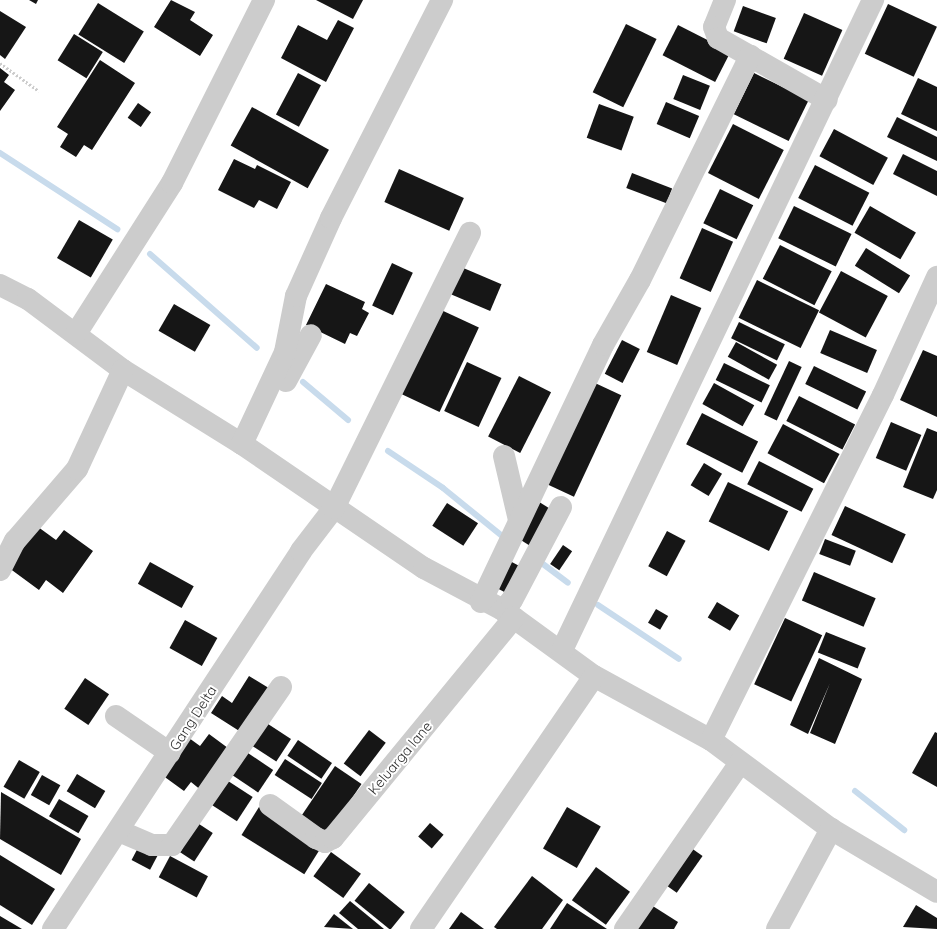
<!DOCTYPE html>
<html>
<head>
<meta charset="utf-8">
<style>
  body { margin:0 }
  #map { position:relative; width:937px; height:929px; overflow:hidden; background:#fff; font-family:Quicksand,sans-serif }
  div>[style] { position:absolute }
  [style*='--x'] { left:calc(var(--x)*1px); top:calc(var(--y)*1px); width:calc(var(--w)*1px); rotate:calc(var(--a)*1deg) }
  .stream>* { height:6px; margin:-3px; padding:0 3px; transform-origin:3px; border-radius:3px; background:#c8dbec }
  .building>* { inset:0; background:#161616; transform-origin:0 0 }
  .path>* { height:2.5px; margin-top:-1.25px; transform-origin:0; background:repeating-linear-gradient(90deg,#ccc 0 2px,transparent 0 4px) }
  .minor>* { height:22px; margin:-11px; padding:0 11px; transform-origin:11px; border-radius:11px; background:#ccc }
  span { translate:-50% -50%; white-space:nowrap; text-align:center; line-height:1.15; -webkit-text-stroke:4px #fff; paint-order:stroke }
  .street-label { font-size:14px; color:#2f2f2f }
</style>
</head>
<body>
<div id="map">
  <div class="stream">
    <i style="--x:0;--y:153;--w:140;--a:33"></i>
    <i style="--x:150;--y:254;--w:142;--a:41.3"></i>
    <i style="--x:303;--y:382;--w:59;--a:40.2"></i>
    <i style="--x:388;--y:451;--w:66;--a:33.9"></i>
    <i style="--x:443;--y:488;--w:76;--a:39.1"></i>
    <i style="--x:543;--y:564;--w:31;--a:37"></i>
    <i style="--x:598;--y:605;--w:97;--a:33.7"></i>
    <i style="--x:855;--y:791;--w:63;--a:38.5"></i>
  </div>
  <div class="building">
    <i style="clip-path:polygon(29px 0,38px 0,36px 4px)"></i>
    <i style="clip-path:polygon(171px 0,195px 12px,190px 20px,213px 35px,200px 56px,154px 27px)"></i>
    <i style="clip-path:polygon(316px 0,363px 0,353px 19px)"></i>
    <i style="left:98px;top:3px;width:54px;height:37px;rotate:32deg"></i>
    <i style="left:888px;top:4px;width:54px;height:55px;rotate:25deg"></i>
    <i style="left:743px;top:6px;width:35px;height:27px;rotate:20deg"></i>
    <i style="clip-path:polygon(0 11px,26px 27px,5px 59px,0 55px)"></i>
    <i style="left:804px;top:13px;width:42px;height:50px;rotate:24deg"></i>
    <i style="clip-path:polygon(338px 20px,354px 28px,326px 82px,281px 58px,298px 25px,327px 40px)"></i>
    <i style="left:626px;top:24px;width:34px;height:76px;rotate:26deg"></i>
    <i style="left:678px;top:25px;width:59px;height:34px;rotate:27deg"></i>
    <i style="left:74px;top:34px;width:34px;height:31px;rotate:32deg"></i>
    <i style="clip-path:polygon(100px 60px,135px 83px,92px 150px,84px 145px,76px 157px,60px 147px,68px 134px,57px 127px)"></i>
    <i style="clip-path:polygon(0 68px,9px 75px,4px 82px,15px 90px,0 111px)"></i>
    <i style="left:298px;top:73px;width:26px;height:47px;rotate:28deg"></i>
    <i style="left:754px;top:73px;width:61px;height:46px;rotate:26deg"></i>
    <i style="left:683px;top:75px;width:29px;height:26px;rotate:22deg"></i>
    <i style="clip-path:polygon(918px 78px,937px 87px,937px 131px,901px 114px)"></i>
    <i style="left:666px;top:102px;width:36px;height:24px;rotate:23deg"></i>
    <i style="left:138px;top:103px;width:16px;height:18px;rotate:35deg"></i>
    <i style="left:599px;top:104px;width:37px;height:36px;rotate:20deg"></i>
    <i style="left:252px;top:107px;width:88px;height:44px;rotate:29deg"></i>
    <i style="clip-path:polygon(897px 117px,937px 137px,937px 161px,887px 137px)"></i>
    <i style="left:733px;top:124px;width:57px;height:55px;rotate:27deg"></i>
    <i style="left:834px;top:129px;width:61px;height:31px;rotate:28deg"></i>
    <i style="clip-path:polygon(903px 154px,937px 171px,937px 196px,893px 174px)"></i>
    <i style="clip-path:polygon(234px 159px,255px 169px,257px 165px,291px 182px,277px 209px,259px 200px,254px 208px,218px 190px)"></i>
    <i style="left:815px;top:165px;width:61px;height:37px;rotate:27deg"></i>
    <i style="left:399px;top:169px;width:71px;height:36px;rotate:24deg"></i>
    <i style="left:632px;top:173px;width:43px;height:16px;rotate:21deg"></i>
    <i style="left:720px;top:189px;width:37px;height:38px;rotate:26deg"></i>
    <i style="left:794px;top:206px;width:64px;height:36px;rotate:26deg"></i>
    <i style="left:870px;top:206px;width:53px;height:31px;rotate:30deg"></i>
    <i style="left:79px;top:220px;width:39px;height:44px;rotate:30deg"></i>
    <i style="left:702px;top:228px;width:34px;height:55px;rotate:24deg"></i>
    <i style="left:780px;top:245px;width:58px;height:38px;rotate:27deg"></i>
    <i style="left:866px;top:248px;width:52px;height:21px;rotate:32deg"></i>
    <i style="left:392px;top:263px;width:23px;height:47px;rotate:25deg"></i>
    <i style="left:461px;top:267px;width:44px;height:29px;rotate:23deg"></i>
    <i style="left:841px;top:271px;width:53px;height:47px;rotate:28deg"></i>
    <i style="left:757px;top:280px;width:69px;height:42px;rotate:26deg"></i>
    <i style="clip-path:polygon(326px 284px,365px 302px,362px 309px,369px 313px,357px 336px,350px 333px,345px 344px,306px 325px)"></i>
    <i style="left:671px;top:295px;width:33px;height:62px;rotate:23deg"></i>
    <i style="left:174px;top:304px;width:42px;height:31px;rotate:30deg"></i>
    <i style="left:439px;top:309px;width:44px;height:93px;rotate:25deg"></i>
    <i style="left:739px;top:322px;width:51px;height:18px;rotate:26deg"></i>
    <i style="left:830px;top:330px;width:51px;height:25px;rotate:23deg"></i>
    <i style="left:622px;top:340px;width:20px;height:38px;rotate:27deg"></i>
    <i style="left:736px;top:342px;width:47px;height:17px;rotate:29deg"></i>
    <i style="clip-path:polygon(923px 350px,937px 356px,937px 417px,900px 400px)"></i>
    <i style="left:789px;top:361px;width:14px;height:59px;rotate:25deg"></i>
    <i style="left:467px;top:362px;width:38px;height:54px;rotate:25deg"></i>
    <i style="left:724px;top:363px;width:51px;height:19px;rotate:26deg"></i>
    <i style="left:814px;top:366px;width:58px;height:20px;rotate:26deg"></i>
    <i style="left:519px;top:376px;width:36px;height:68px;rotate:27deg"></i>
    <i style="left:595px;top:383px;width:29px;height:112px;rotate:25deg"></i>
    <i style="left:714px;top:383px;width:46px;height:24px;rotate:29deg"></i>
    <i style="left:799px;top:396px;width:63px;height:28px;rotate:27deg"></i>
    <i style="left:702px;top:413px;width:63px;height:35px;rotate:27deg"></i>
    <i style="left:891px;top:422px;width:33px;height:39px;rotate:23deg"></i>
    <i style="left:783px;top:424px;width:64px;height:33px;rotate:28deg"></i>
    <i style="clip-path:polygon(927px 428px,937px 432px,937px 490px,933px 499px,903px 487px)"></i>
    <i style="left:759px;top:461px;width:61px;height:26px;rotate:27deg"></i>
    <i style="left:704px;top:463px;width:21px;height:26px;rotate:31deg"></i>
    <i style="left:728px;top:482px;width:67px;height:44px;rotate:26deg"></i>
    <i style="left:536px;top:500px;width:19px;height:42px;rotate:32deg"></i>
    <i style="left:447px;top:503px;width:37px;height:27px;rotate:33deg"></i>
    <i style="left:845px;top:506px;width:67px;height:32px;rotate:25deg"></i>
    <i style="clip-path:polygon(34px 524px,56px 540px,64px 530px,93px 551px,63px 593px,46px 580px,39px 590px,5px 565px)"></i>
    <i style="left:667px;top:531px;width:21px;height:40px;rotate:28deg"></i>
    <i style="left:825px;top:539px;width:33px;height:16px;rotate:21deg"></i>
    <i style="left:563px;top:545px;width:11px;height:23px;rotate:34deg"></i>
    <i style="left:508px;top:560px;width:15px;height:30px;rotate:28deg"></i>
    <i style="left:150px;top:562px;width:50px;height:25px;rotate:29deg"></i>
    <i style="left:814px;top:572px;width:67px;height:31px;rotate:23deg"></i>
    <i style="left:717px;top:602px;width:26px;height:18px;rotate:31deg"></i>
    <i style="left:656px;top:609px;width:14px;height:16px;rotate:30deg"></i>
    <i style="left:785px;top:618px;width:41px;height:73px;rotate:25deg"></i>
    <i style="left:185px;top:620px;width:37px;height:32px;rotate:29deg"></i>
    <i style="left:826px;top:632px;width:43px;height:22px;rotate:22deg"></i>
    <i style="clip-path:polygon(819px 658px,862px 679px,835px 744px,810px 733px,830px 683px,808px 734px,790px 725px)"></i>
    <i style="clip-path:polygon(249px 676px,272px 690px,244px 734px,211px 713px,222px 696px,232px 703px)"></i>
    <i style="left:85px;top:678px;width:29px;height:37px;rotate:34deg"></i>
    <i style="left:265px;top:722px;width:31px;height:27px;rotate:33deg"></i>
    <i style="left:369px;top:730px;width:21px;height:42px;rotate:37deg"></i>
    <i style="clip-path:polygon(935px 732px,937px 733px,937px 787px,912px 773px)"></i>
    <i style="clip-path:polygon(209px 734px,232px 751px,202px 791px,191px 782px,184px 791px,162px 775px,189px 738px,200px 746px)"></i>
    <i style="left:298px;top:740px;width:41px;height:19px;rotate:34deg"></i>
    <i style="left:245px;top:751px;width:34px;height:27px;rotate:34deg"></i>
    <i style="left:285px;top:759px;width:44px;height:19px;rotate:33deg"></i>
    <i style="left:19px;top:760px;width:24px;height:31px;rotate:30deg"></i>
    <i style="left:335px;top:766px;width:32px;height:63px;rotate:34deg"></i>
    <i style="left:77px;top:774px;width:33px;height:20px;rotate:31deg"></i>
    <i style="left:42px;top:775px;width:21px;height:23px;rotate:29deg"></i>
    <i style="left:225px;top:779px;width:33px;height:29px;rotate:33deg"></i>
    <i style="clip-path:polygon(1px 792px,81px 839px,61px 875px,0 839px)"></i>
    <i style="left:59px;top:799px;width:34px;height:20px;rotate:30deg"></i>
    <i style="left:259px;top:807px;width:74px;height:33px;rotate:32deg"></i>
    <i style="left:567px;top:807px;width:39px;height:48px;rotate:30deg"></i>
    <i style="left:196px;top:822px;width:20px;height:34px;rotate:33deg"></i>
    <i style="left:430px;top:823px;width:18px;height:18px;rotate:41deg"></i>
    <i style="left:140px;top:844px;width:21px;height:18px;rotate:28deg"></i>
    <i style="left:687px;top:845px;width:19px;height:45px;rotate:35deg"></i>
    <i style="left:331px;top:852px;width:37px;height:30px;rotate:36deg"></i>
    <i style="clip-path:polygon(0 855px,55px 889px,32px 925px,0 905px)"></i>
    <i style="left:170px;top:856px;width:43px;height:24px;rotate:28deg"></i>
    <i style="left:596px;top:867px;width:42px;height:41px;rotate:36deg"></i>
    <i style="clip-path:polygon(532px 876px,563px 900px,542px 929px,497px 929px,494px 927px)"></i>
    <i style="left:369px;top:883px;width:46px;height:23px;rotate:39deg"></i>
    <i style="clip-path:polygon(350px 901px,384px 929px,358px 929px,339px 913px)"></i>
    <i style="clip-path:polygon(567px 903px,607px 929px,550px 929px)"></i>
    <i style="clip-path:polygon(648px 903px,678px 922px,674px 929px,632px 929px)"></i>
    <i style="clip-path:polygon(916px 905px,937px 918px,937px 929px,903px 927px)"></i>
    <i style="clip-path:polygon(461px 912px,484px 929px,449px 929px)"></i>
    <i style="clip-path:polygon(334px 914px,353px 929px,324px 927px)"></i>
    <i style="clip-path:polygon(0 916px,22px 929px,0 929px)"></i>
  </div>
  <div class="path">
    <i style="--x:0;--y:63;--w:48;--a:35.7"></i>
  </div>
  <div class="minor">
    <i style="--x:725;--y:0;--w:29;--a:112"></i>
    <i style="--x:714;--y:27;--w:12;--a:70"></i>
    <i style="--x:718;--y:38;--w:125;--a:29.6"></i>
    <i style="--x:0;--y:285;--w:31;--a:27"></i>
    <i style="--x:28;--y:299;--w:119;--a:36.8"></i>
    <i style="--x:123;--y:370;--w:140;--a:31.9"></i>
    <i style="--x:242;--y:444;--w:220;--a:34.3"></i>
    <i style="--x:424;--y:568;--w:89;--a:28"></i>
    <i style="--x:503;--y:610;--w:112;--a:36"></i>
    <i style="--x:594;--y:676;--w:133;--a:28.7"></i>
    <i style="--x:711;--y:740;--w:149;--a:36.6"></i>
    <i style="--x:831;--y:829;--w:123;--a:30.7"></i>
    <i style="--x:77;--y:332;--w:177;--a:-57.5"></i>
    <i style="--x:172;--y:183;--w:205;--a:-63.3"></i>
    <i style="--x:286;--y:381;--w:52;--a:-61.5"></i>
    <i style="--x:242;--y:444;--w:102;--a:-64.9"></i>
    <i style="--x:285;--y:352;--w:57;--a:-78.9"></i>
    <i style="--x:296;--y:296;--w:85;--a:-65.8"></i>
    <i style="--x:331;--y:218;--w:245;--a:-63"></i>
    <i style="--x:504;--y:456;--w:66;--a:76.8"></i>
    <i style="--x:0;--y:570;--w:33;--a:-63"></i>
    <i style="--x:15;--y:541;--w:95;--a:-49.3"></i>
    <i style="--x:77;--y:469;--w:109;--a:-65.1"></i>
    <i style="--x:481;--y:602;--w:284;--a:-64.6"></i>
    <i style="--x:603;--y:345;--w:75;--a:-60.4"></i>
    <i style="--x:640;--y:280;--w:250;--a:-63.8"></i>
    <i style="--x:503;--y:610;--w:13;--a:-48"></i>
    <i style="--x:512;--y:600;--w:105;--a:-62.2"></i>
    <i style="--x:562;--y:650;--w:721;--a:-64.43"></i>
    <i style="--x:116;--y:716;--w:65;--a:34.4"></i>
    <i style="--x:711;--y:740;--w:385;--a:-63.5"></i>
    <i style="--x:883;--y:395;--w:130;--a:-65.4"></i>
    <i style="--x:270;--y:805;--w:57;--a:35.7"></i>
    <i style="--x:316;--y:838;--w:10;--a:24"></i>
    <i style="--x:325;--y:842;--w:9;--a:-27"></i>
    <i style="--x:333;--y:838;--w:285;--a:-50.6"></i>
    <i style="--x:119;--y:831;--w:36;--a:23"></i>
    <i style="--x:152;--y:845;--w:20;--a:0"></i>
    <i style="--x:172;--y:845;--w:192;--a:-55.4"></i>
    <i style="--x:53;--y:929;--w:452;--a:-56.7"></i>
    <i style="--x:301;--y:551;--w:54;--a:-52.5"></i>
    <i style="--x:334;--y:508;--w:307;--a:-63.7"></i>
    <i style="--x:421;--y:929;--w:306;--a:-55.6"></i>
    <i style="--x:625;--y:929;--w:202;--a:-55.3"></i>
    <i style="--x:777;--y:929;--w:114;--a:-61.6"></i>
  </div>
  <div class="street-label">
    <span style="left:193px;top:718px;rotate:-57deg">Gang Delta</span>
    <span style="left:400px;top:758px;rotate:-50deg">Keluarga lane</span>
  </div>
</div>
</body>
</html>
